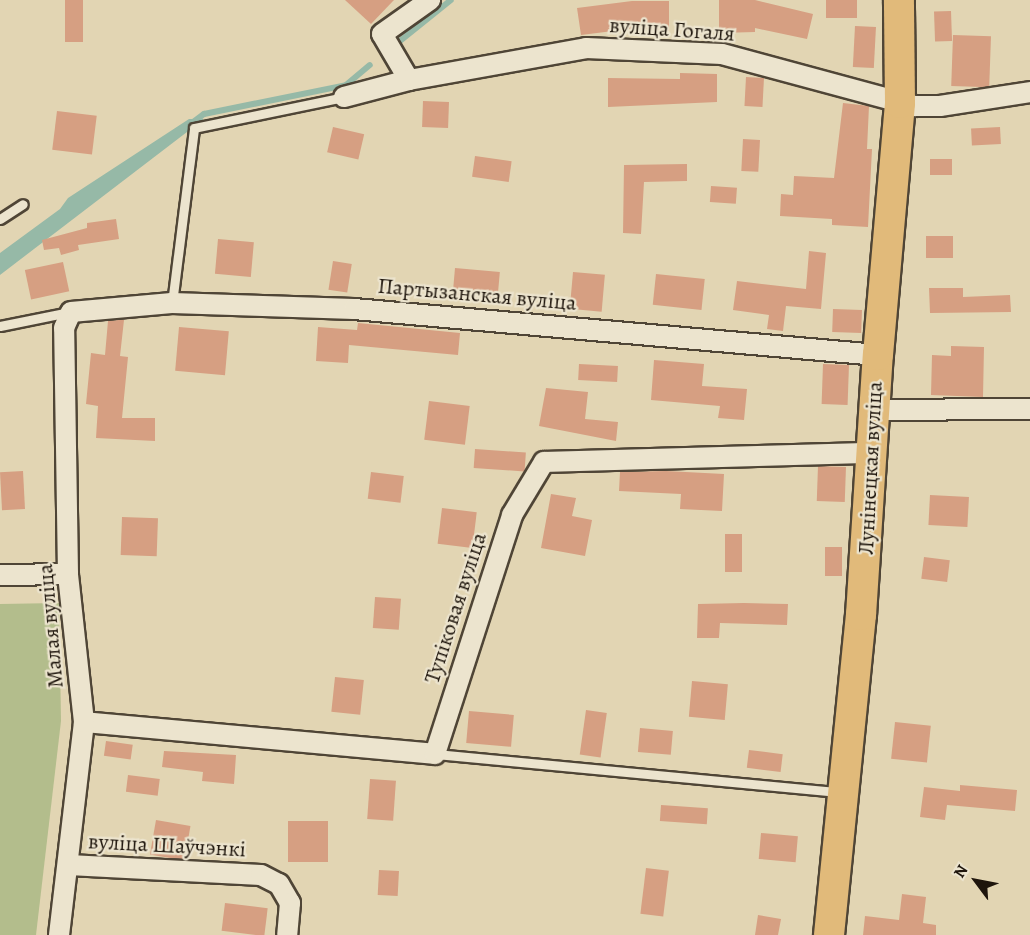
<!DOCTYPE html>
<html>
<head>
<meta charset="utf-8">
<style>
  body { margin:0 }
  #map { position:relative; width:1030px; height:935px; overflow:hidden; background:#e2d5b3; font-family:Alegreya,serif }
  div>[style] { position:absolute }
  [style*='--x'] { left:calc(var(--x)*1px); top:calc(var(--y)*1px); width:calc(var(--w)*1px); rotate:calc(var(--a)*1deg) }
  .green>* { inset:0; background:#b3bd8c }
  .water>* { inset:0; background:#96b9a7 }
  .stream>* { height:6px; margin:-3px; padding:0 3px; transform-origin:3px; border-radius:3px; background:#96b9a7 }
  .building>* { inset:0; background:#d69f82; transform-origin:0 0 }
  .roads { filter:drop-shadow(2px 0 #4f4536) drop-shadow(-2px 0 #4f4536) drop-shadow(0 2px #4f4536) drop-shadow(0 -2px #4f4536) }
  .lane>* { height:9px; margin:-4.5px; padding:0 4.5px; transform-origin:4.5px; border-radius:4.5px; background:#ece4ce }
  .street>* { height:20px; margin:-10px; padding:0 10px; transform-origin:10px; border-radius:10px; background:#ece4ce }
  .primary>* { height:30px; margin:-15px; padding:0 15px; transform-origin:15px; border-radius:15px; background:#e1ba7a }
  span { translate:-50% -50%; white-space:nowrap; text-align:center; line-height:1.15; -webkit-text-stroke:4.5px #ece4ce; paint-order:stroke }
  .street-label { font-size:22px; color:#1e150c }
  .north { position:absolute; left:946px; top:851px; width:60px; height:60px; -webkit-text-stroke:4px #ece4ce; paint-order:stroke; rotate:302deg; font-size:16px; font-weight:700; line-height:24px; text-align:center; color:#1e150c }
  .north::after { content:''; display:block; margin:auto; width:21px; height:27px; background:#1e150c; clip-path:polygon(50% 0,100% 100%,50% 72%,0 100%) }
</style>
</head>
<body>
<div id="map">
  <div class="green">
    <i style="clip-path:polygon(59px 603px,61px 721px,36px 935px,0 935px,0 604px)"></i>
  </div>
  <div class="water">
    <i style="clip-path:polygon(189px 119px,204px 119px,0 275px,0 253px,60px 209px,68px 198px)"></i>
  </div>
  <div class="stream">
    <i style="--x:400;--y:41;--w:65;--a:-38.8"></i>
    <i style="--x:192;--y:123;--w:15;--a:-37"></i>
    <i style="--x:204;--y:114;--w:145;--a:-11.5"></i>
    <i style="--x:346;--y:85;--w:31;--a:-40"></i>
  </div>
  <div class="building">
    <i style="left:65px;top:0;width:18px;height:42px"></i>
    <i style="clip-path:polygon(345px 0,394px 0,371px 24px)"></i>
    <i style="clip-path:polygon(719px 0,755px 0,813px 14px,807px 39px,755px 28px,755px 32px,719px 33px)"></i>
    <i style="left:826px;top:0;width:31px;height:18px"></i>
    <i style="clip-path:polygon(632px 1px,669px 1px,669px 31px,637px 28px,581px 35px,577px 8px)"></i>
    <i style="left:951px;top:11px;width:30px;height:17px;rotate:88deg"></i>
    <i style="left:855px;top:26px;width:21px;height:41px;rotate:3deg"></i>
    <i style="left:953px;top:35px;width:38px;height:51px;rotate:2deg"></i>
    <i style="clip-path:polygon(680px 73px,717px 74px,717px 102px,608px 107px,608px 78px,680px 79px)"></i>
    <i style="left:746px;top:77px;width:18px;height:29px;rotate:3deg"></i>
    <i style="left:423px;top:101px;width:26px;height:26px;rotate:2deg"></i>
    <i style="clip-path:polygon(843px 103px,869px 106px,867px 149px,872px 149px,868px 227px,832px 225px,832px 219px,780px 216px,781px 194px,793px 195px,794px 176px,834px 178px)"></i>
    <i style="left:57px;top:111px;width:40px;height:39px;rotate:7deg"></i>
    <i style="left:333px;top:127px;width:32px;height:26px;rotate:13deg"></i>
    <i style="left:1000px;top:127px;width:17px;height:29px;rotate:87deg"></i>
    <i style="left:743px;top:139px;width:17px;height:32px;rotate:3deg"></i>
    <i style="left:475px;top:156px;width:37px;height:21px;rotate:8deg"></i>
    <i style="left:952px;top:159px;width:16px;height:22px;rotate:90deg"></i>
    <i style="clip-path:polygon(687px 164px,687px 181px,644px 182px,641px 234px,623px 233px,624px 165px)"></i>
    <i style="left:711px;top:186px;width:26px;height:16px;rotate:4deg"></i>
    <i style="clip-path:polygon(116px 219px,119px 239px,78px 245px,79px 250px,61px 255px,59px 248px,44px 250px,42px 240px,87px 228px,87px 223px)"></i>
    <i style="left:953px;top:236px;width:22px;height:27px;rotate:90deg"></i>
    <i style="left:218px;top:239px;width:36px;height:35px;rotate:5deg"></i>
    <i style="clip-path:polygon(809px 251px,826px 253px,821px 309px,786px 306px,783px 331px,767px 329px,769px 315px,733px 310px,737px 281px,806px 289px)"></i>
    <i style="left:333px;top:261px;width:19px;height:29px;rotate:9deg"></i>
    <i style="left:63px;top:262px;width:30px;height:39px;rotate:78deg"></i>
    <i style="left:455px;top:268px;width:45px;height:28px;rotate:5deg"></i>
    <i style="left:573px;top:272px;width:32px;height:37px;rotate:5deg"></i>
    <i style="left:656px;top:274px;width:49px;height:31px;rotate:6deg"></i>
    <i style="clip-path:polygon(929px 288px,963px 288px,963px 297px,1010px 295px,1011px 312px,930px 313px)"></i>
    <i style="left:833px;top:309px;width:29px;height:23px;rotate:2deg"></i>
    <i style="clip-path:polygon(119px 320px,124px 320px,120px 356px,128px 357px,122px 418px,155px 418px,155px 441px,96px 438px,98px 406px,86px 404px,91px 353px,105px 355px,108px 321px)"></i>
    <i style="clip-path:polygon(358px 323px,460px 333px,458px 355px,349px 345px,348px 363px,316px 361px,318px 327px,357px 330px)"></i>
    <i style="left:179px;top:327px;width:50px;height:44px;rotate:5deg"></i>
    <i style="clip-path:polygon(951px 346px,984px 347px,983px 397px,931px 395px,932px 355px,951px 356px)"></i>
    <i style="clip-path:polygon(654px 360px,704px 364px,702px 386px,747px 389px,744px 420px,718px 418px,720px 406px,651px 400px)"></i>
    <i style="left:579px;top:364px;width:39px;height:16px;rotate:3deg"></i>
    <i style="left:823px;top:364px;width:26px;height:40px;rotate:2deg"></i>
    <i style="clip-path:polygon(546px 388px,588px 392px,585px 419px,618px 422px,616px 441px,539px 426px)"></i>
    <i style="left:429px;top:401px;width:41px;height:39px;rotate:7deg"></i>
    <i style="left:475px;top:449px;width:51px;height:19px;rotate:4deg"></i>
    <i style="left:818px;top:466px;width:28px;height:35px;rotate:2deg"></i>
    <i style="left:23px;top:471px;width:38px;height:23px;rotate:87deg"></i>
    <i style="clip-path:polygon(666px 471px,724px 474px,722px 511px,680px 509px,681px 494px,619px 491px,620px 472px)"></i>
    <i style="left:371px;top:472px;width:33px;height:27px;rotate:7deg"></i>
    <i style="clip-path:polygon(551px 494px,576px 498px,572px 516px,592px 520px,585px 556px,541px 548px)"></i>
    <i style="left:930px;top:495px;width:39px;height:30px;rotate:3deg"></i>
    <i style="left:442px;top:508px;width:35px;height:36px;rotate:7deg"></i>
    <i style="left:122px;top:517px;width:36px;height:38px;rotate:2deg"></i>
    <i style="left:725px;top:534px;width:17px;height:38px"></i>
    <i style="left:825px;top:547px;width:17px;height:29px"></i>
    <i style="left:924px;top:557px;width:26px;height:22px;rotate:7deg"></i>
    <i style="left:375px;top:597px;width:26px;height:31px;rotate:4deg"></i>
    <i style="clip-path:polygon(744px 603px,788px 604px,787px 625px,720px 623px,719px 638px,697px 638px,698px 604px)"></i>
    <i style="left:335px;top:677px;width:29px;height:35px;rotate:6deg"></i>
    <i style="left:692px;top:681px;width:36px;height:36px;rotate:5deg"></i>
    <i style="left:586px;top:710px;width:21px;height:45px;rotate:8deg"></i>
    <i style="left:469px;top:711px;width:45px;height:32px;rotate:5deg"></i>
    <i style="left:895px;top:722px;width:36px;height:37px;rotate:6deg"></i>
    <i style="left:640px;top:728px;width:33px;height:24px;rotate:5deg"></i>
    <i style="left:106px;top:741px;width:27px;height:15px;rotate:8deg"></i>
    <i style="left:749px;top:750px;width:34px;height:18px;rotate:7deg"></i>
    <i style="clip-path:polygon(164px 751px,236px 755px,234px 784px,202px 781px,203px 772px,162px 767px)"></i>
    <i style="left:128px;top:775px;width:32px;height:17px;rotate:7deg"></i>
    <i style="left:370px;top:779px;width:26px;height:40px;rotate:4deg"></i>
    <i style="clip-path:polygon(960px 785px,1017px 790px,1015px 811px,947px 805px,945px 820px,920px 817px,924px 787px,960px 791px)"></i>
    <i style="left:661px;top:805px;width:47px;height:16px;rotate:4deg"></i>
    <i style="left:156px;top:820px;width:35px;height:35px;rotate:10deg"></i>
    <i style="left:288px;top:821px;width:40px;height:41px"></i>
    <i style="left:761px;top:833px;width:37px;height:26px;rotate:5deg"></i>
    <i style="left:646px;top:868px;width:23px;height:46px;rotate:7deg"></i>
    <i style="left:379px;top:870px;width:20px;height:25px;rotate:3deg"></i>
    <i style="clip-path:polygon(902px 894px,926px 897px,923px 923px,936px 925px,936px 935px,863px 935px,865px 916px,899px 920px)"></i>
    <i style="left:225px;top:903px;width:43px;height:28px;rotate:7deg"></i>
    <i style="clip-path:polygon(758px 915px,781px 919px,778px 935px,755px 935px)"></i>
  </div>
  <div class="roads">
    <div class="lane">
      <i style="--x:0;--y:219;--w:27;--a:-33"></i>
      <i style="--x:172;--y:303;--w:176;--a:-82.8"></i>
      <i style="--x:194;--y:128;--w:153;--a:-11.7"></i>
      <i style="--x:0;--y:326;--w:70;--a:-11.5"></i>
      <i style="--x:435;--y:754;--w:406;--a:5.4"></i>
    </div>
    <div class="street">
      <i style="--x:409;--y:80;--w:53;--a:-120.4"></i>
      <i style="--x:382;--y:34;--w:59;--a:-35.3"></i>
      <i style="--x:344;--y:97;--w:67;--a:-14.7"></i>
      <i style="--x:409;--y:80;--w:180;--a:-10.2"></i>
      <i style="--x:586;--y:48;--w:136;--a:2.5"></i>
      <i style="--x:722;--y:54;--w:200;--a:15.1"></i>
      <i style="--x:915;--y:106;--w:25;--a:0"></i>
      <i style="--x:940;--y:106;--w:91;--a:-8.8"></i>
      <i style="--x:875;--y:410;--w:155;--a:-0.4"></i>
      <i style="--x:0;--y:575;--w:68;--a:-0.8"></i>
      <i style="--x:84;--y:722;--w:352;--a:5.2"></i>
      <i style="--x:435;--y:754;--w:251;--a:-72.1"></i>
      <i style="--x:512;--y:515;--w:62;--a:-58.9"></i>
      <i style="--x:544;--y:462;--w:329;--a:-1.6"></i>
      <i style="--x:69;--y:865;--w:192;--a:3"></i>
      <i style="--x:261;--y:875;--w:20;--a:27"></i>
      <i style="--x:279;--y:884;--w:22;--a:60"></i>
      <i style="--x:290;--y:903;--w:32;--a:95"></i>
      <i style="--x:59;--y:935;--w:214;--a:-83.3"></i>
      <i style="--x:84;--y:722;--w:149;--a:-96.2"></i>
      <i style="--x:68;--y:574;--w:246;--a:-90.9"></i>
      <i style="--x:64;--y:328;--w:17;--a:-66"></i>
      <i style="--x:71;--y:312;--w:101;--a:-5.1"></i>
      <i style="--x:172;--y:303;--w:182;--a:1.9"></i>
      <i style="--x:354;--y:309;--w:526;--a:5.02"></i>
    </div>
    <div class="primary">
      <i style="--x:829;--y:935;--w:322;--a:-84.3"></i>
      <i style="--x:861;--y:615;--w:261;--a:-86.3"></i>
      <i style="--x:878;--y:355;--w:253;--a:-85"></i>
      <i style="--x:900;--y:103;--w:103;--a:-90.6"></i>
    </div>
  </div>
  <div class="street-label">
    <span style="left:672px;top:30px;rotate:4deg">вуліца Гогаля</span>
    <span style="left:477px;top:295px;rotate:5deg">Партызанская вуліца</span>
    <span style="left:871px;top:468px;rotate:-87deg">Лунінецкая вуліца</span>
    <span style="left:456px;top:608px;rotate:-72deg">Тупіковая вуліца</span>
    <span style="left:51px;top:626px;rotate:-95deg">Малая вуліца</span>
    <span style="left:167px;top:846px;rotate:3deg">вуліца Шаўчэнкі</span>
  </div>
  <div class="north">N</div>
</div>
</body>
</html>
